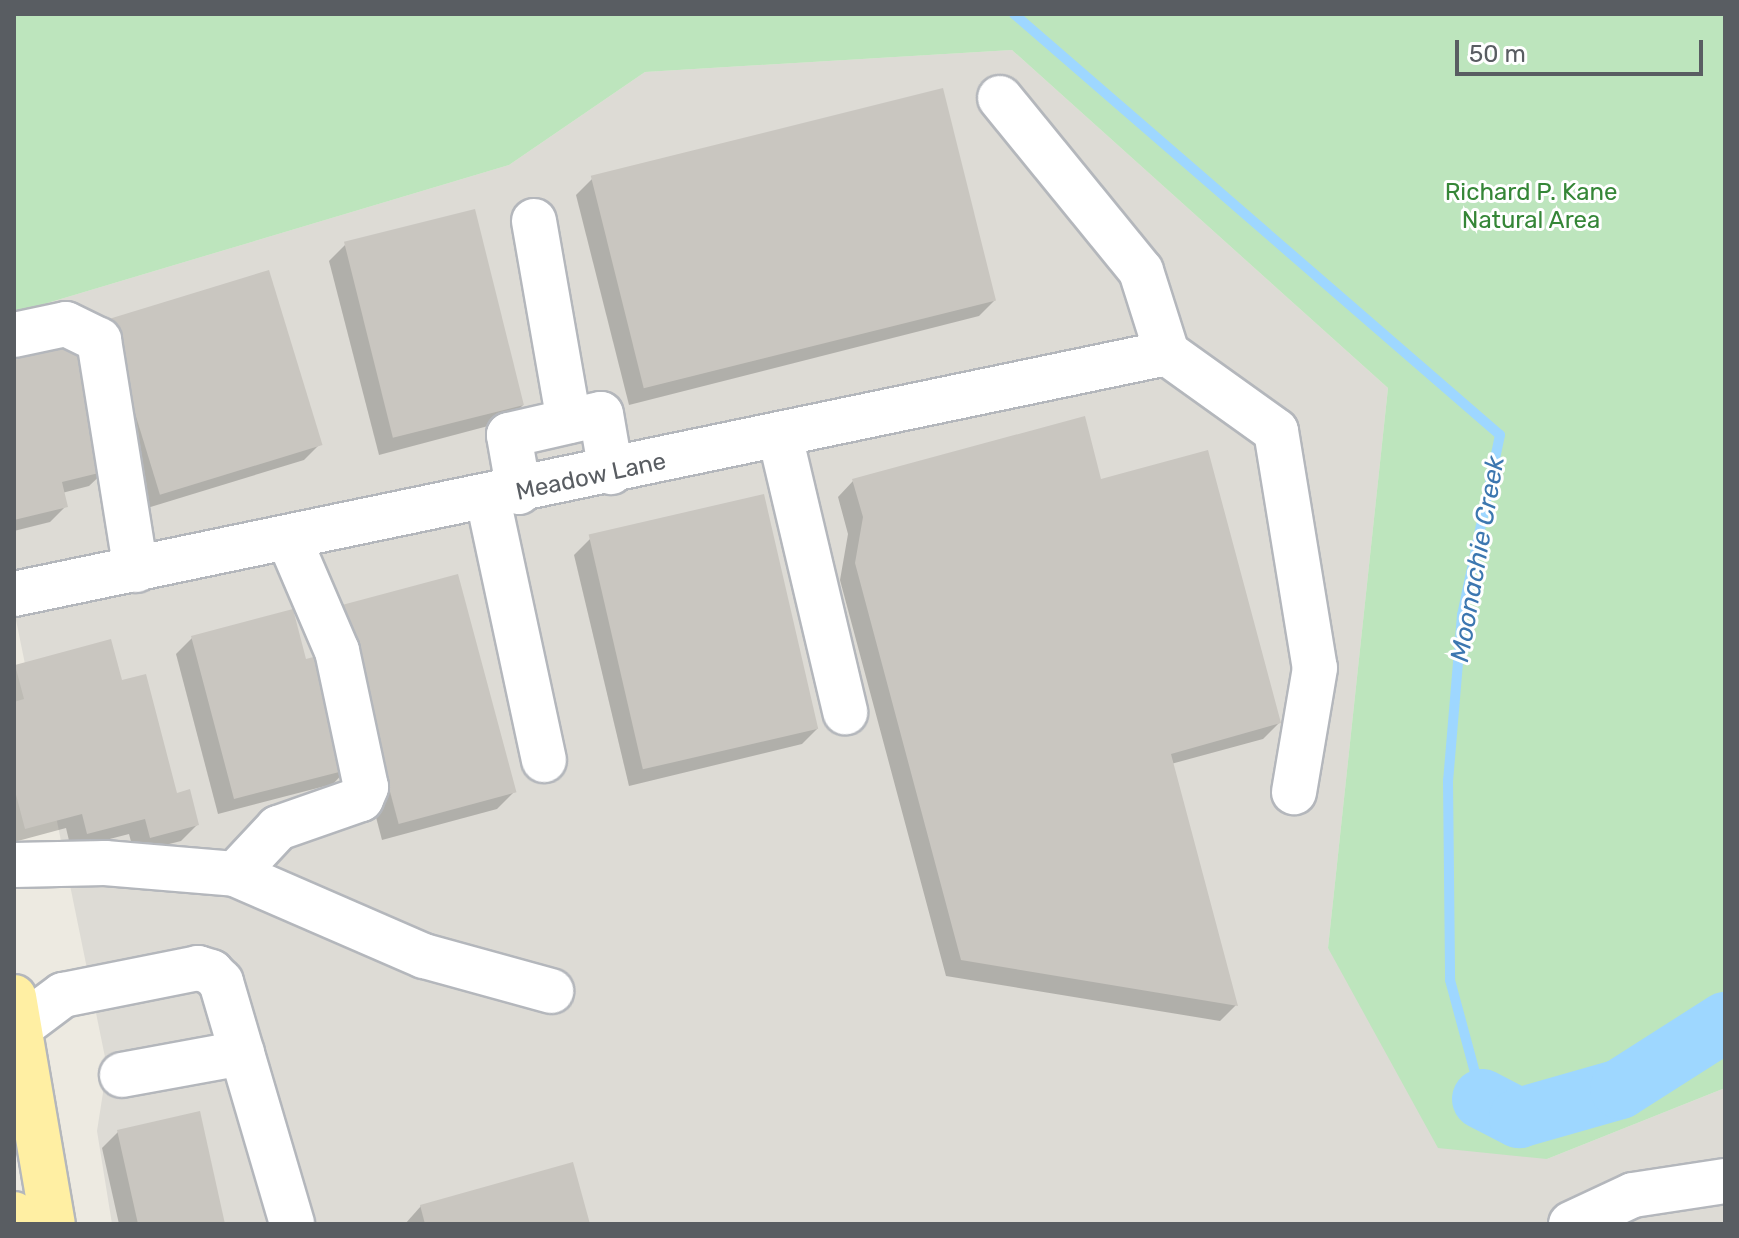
<!DOCTYPE html>
<html>
<head>
<meta charset="utf-8">
<style>
  body { margin:0 }
  #map { position:relative; width:1739px; height:1238px; overflow:hidden; background:#edeae1; font-family:Rubik,sans-serif }
  div>[style] { position:absolute }
  [style*='--x'] { left:calc(var(--x)*1px); top:calc(var(--y)*1px); width:calc(var(--w)*1px); rotate:calc(var(--a)*1deg) }
  .industrial>* { inset:0; background:#dddbd5 }
  .green>* { inset:0; background:#bde5bd }
  .shadow>* { inset:0; background:#0003 }
  .stream>* { height:10px; margin:-5px; padding:0 5px; transform-origin:5px; border-radius:5px; background:#9ed7ff }
  .river>* { height:60px; margin:-30px; padding:0 30px; transform-origin:30px; border-radius:30px; background:#9ed7ff }
  .building>* { inset:0; background:#c9c6c0; transform-origin:0 0 }
  .roads { filter:drop-shadow(2px 0 #b4b7bc) drop-shadow(-2px 0 #b4b7bc) drop-shadow(0 2px #b4b7bc) drop-shadow(0 -2px #b4b7bc) }
  .minor>* { height:44px; margin:-22px; padding:0 22px; transform-origin:22px; border-radius:22px; background:#fff }
  .major>* { height:44px; margin:-22px; padding:0 22px; transform-origin:22px; border-radius:22px; background:#ffefa3 }
  span { translate:-50% -50%; white-space:nowrap; text-align:center; line-height:1.15; -webkit-text-stroke:6px #fff; paint-order:stroke }
  .park-label { font-size:24px; color:#358637 }
  .street-label { font-size:24px; color:#595d62 }
  .water-label { font-size:26px; color:#3c77b0; font-style:italic }
  .frame { position:absolute; inset:0; border:16px solid #595d62; pointer-events:none }
  .scale { position:absolute; left:1455px; top:40px; width:248px; height:36px; box-sizing:border-box; border:4px solid #595d62; border-top:0; padding-left:10px; font-size:24px; line-height:28px; white-space:nowrap; color:#595d62; -webkit-text-stroke:6px #fff; paint-order:stroke }
</style>
</head>
<body>
<div id="map">
  <div class="industrial">
    <i style="clip-path:polygon(1012px 50px,1388px 388px,1328px 948px,1547px 1159px,1725px 1088px,1725px 1224px,112px 1224px,97px 1131px,107px 1067px,14px 610px,14px 313px,509px 165px,645px 72px)"></i>
  </div>
  <div class="green">
    <i style="clip-path:polygon(14px 14px,1725px 14px,1725px 1088px,1547px 1159px,1438px 1148px,1328px 948px,1388px 388px,1012px 50px,645px 72px,509px 165px,14px 313px)"></i>
  </div>
  <div class="shadow">
    <i style="clip-path:polygon(592px 179px,995px 300px,979px 316px,629px 405px,576px 195px)"></i>
    <i style="clip-path:polygon(345px 245px,523px 405px,507px 421px,379px 455px,329px 261px)"></i>
    <i style="clip-path:polygon(92px 337px,320px 444px,304px 460px,144px 509px)"></i>
    <i style="clip-path:polygon(14px 352px,105px 471px,89px 486px,62px 493px,65px 507px,50px 522px,14px 531px)"></i>
    <i style="clip-path:polygon(853px 481px,1279px 723px,1263px 739px,1171px 764px,1236px 1005px,1220px 1021px,946px 976px,840px 580px,848px 534px,838px 497px)"></i>
    <i style="clip-path:polygon(590px 539px,818px 728px,802px 744px,629px 786px,574px 555px)"></i>
    <i style="clip-path:polygon(325px 623px,513px 793px,497px 809px,382px 840px)"></i>
    <i style="clip-path:polygon(192px 638px,305px 661px,348px 768px,333px 784px,218px 814px,176px 654px)"></i>
    <i style="clip-path:polygon(16px 667px,121px 683px,175px 796px,197px 825px,181px 841px,134px 853px,129px 834px,71px 849px,66px 828px,14px 842px)"></i>
    <i style="clip-path:polygon(118px 1132px,223px 1224px,119px 1224px,102px 1148px)"></i>
    <i style="clip-path:polygon(421px 1206px,588px 1224px,405px 1224px)"></i>
  </div>
  <div class="stream">
    <i style="--x:1014;--y:14;--w:643;--a:40.9"></i>
    <i style="--x:1500;--y:435;--w:184;--a:101.9"></i>
    <i style="--x:1462;--y:615;--w:166;--a:94.8"></i>
    <i style="--x:1448;--y:780;--w:200;--a:89.4"></i>
    <i style="--x:1450;--y:980;--w:123;--a:74.9"></i>
  </div>
  <div class="river">
    <i style="--x:1482;--y:1099;--w:42;--a:27.2"></i>
    <i style="--x:1519;--y:1118;--w:105;--a:-16"></i>
    <i style="--x:1620;--y:1089;--w:125;--a:-32.5"></i>
  </div>
  <div class="building">
    <i style="left:943px;top:88px;width:219px;height:363px;rotate:76deg"></i>
    <i style="left:475px;top:209px;width:202px;height:135px;rotate:76deg"></i>
    <i style="left:269px;top:270px;width:183px;height:170px;rotate:73deg"></i>
    <i style="clip-path:polygon(74px 336px,107px 471px,62px 482px,68px 507px,14px 520px,14px 350px)"></i>
    <i style="clip-path:polygon(1085px 416px,1101px 479px,1208px 450px,1281px 723px,1171px 754px,1238px 1006px,961px 960px,855px 563px,863px 517px,852px 479px)"></i>
    <i style="left:764px;top:494px;width:241px;height:180px;rotate:77deg"></i>
    <i style="left:458px;top:574px;width:226px;height:122px;rotate:75deg"></i>
    <i style="clip-path:polygon(293px 609px,306px 659px,321px 655px,351px 769px,234px 799px,191px 636px)"></i>
    <i style="clip-path:polygon(111px 639px,122px 680px,146px 674px,177px 793px,190px 789px,199px 825px,150px 838px,145px 819px,87px 834px,82px 814px,25px 829px,14px 787px,14px 702px,24px 699px,15px 665px)"></i>
    <i style="clip-path:polygon(200px 1111px,225px 1224px,138px 1224px,117px 1130px)"></i>
    <i style="clip-path:polygon(573px 1162px,590px 1224px,425px 1224px,420px 1205px)"></i>
  </div>
  <div class="roads">
    <div class="minor">
      <i style="--x:1000;--y:98;--w:223;--a:50.8"></i>
      <i style="--x:1141;--y:271;--w:86;--a:72.4"></i>
      <i style="--x:1167;--y:353;--w:134;--a:35.6"></i>
      <i style="--x:1276;--y:431;--w:240;--a:80.7"></i>
      <i style="--x:1315;--y:668;--w:126;--a:99.6"></i>
      <i style="--x:534;--y:221;--w:203;--a:80.1"></i>
      <i style="--x:14;--y:335;--w:53;--a:-11.9"></i>
      <i style="--x:66;--y:324;--w:37;--a:26"></i>
      <i style="--x:99;--y:340;--w:233;--a:80.9"></i>
      <i style="--x:780;--y:436;--w:284;--a:76.7"></i>
      <i style="--x:519;--y:492;--w:58;--a:-100"></i>
      <i style="--x:509;--y:435;--w:94;--a:-12.9"></i>
      <i style="--x:601;--y:414;--w:59;--a:80.2"></i>
      <i style="--x:488;--y:499;--w:267;--a:77.9"></i>
      <i style="--x:14;--y:594;--w:1178;--a:-11.81"></i>
      <i style="--x:14;--y:865;--w:91;--a:-1.3"></i>
      <i style="--x:105;--y:863;--w:130;--a:4.8"></i>
      <i style="--x:235;--y:874;--w:63;--a:-46.9"></i>
      <i style="--x:278;--y:828;--w:88;--a:-19.3"></i>
      <i style="--x:361;--y:799;--w:13;--a:-67"></i>
      <i style="--x:366;--y:787;--w:139;--a:-102"></i>
      <i style="--x:337;--y:651;--w:122;--a:-113.2"></i>
      <i style="--x:235;--y:874;--w:206;--a:23.5"></i>
      <i style="--x:424;--y:956;--w:132;--a:15.4"></i>
      <i style="--x:20;--y:1027;--w:54;--a:-36.7"></i>
      <i style="--x:63;--y:995;--w:138;--a:-11.3"></i>
      <i style="--x:198;--y:968;--w:14;--a:17"></i>
      <i style="--x:211;--y:972;--w:14;--a:45"></i>
      <i style="--x:221;--y:982;--w:252;--a:73.6"></i>
      <i style="--x:122;--y:1075;--w:122;--a:-10.4"></i>
      <i style="--x:1571;--y:1224;--w:68;--a:-25.1"></i>
      <i style="--x:1633;--y:1195;--w:93;--a:-8.7"></i>
    </div>
    <div class="major">
      <i style="--x:14;--y:997;--w:230;--a:80.3"></i>
      <i style="--x:14;--y:1214;--w:10;--a:79"></i>
    </div>
  </div>
  <div class="park-label">
    <span style="left:1531px;top:207px">Richard P. Kane<br>Natural Area</span>
  </div>
  <div class="street-label">
    <span style="left:591px;top:477px;rotate:-12deg">Meadow Lane</span>
  </div>
  <div class="water-label">
    <span style="left:1478px;top:559px;rotate:-80deg">Moonachie Creek</span>
  </div>
  <div class="frame"></div>
  <div class="scale">50 m</div>
</div>
</body>
</html>
